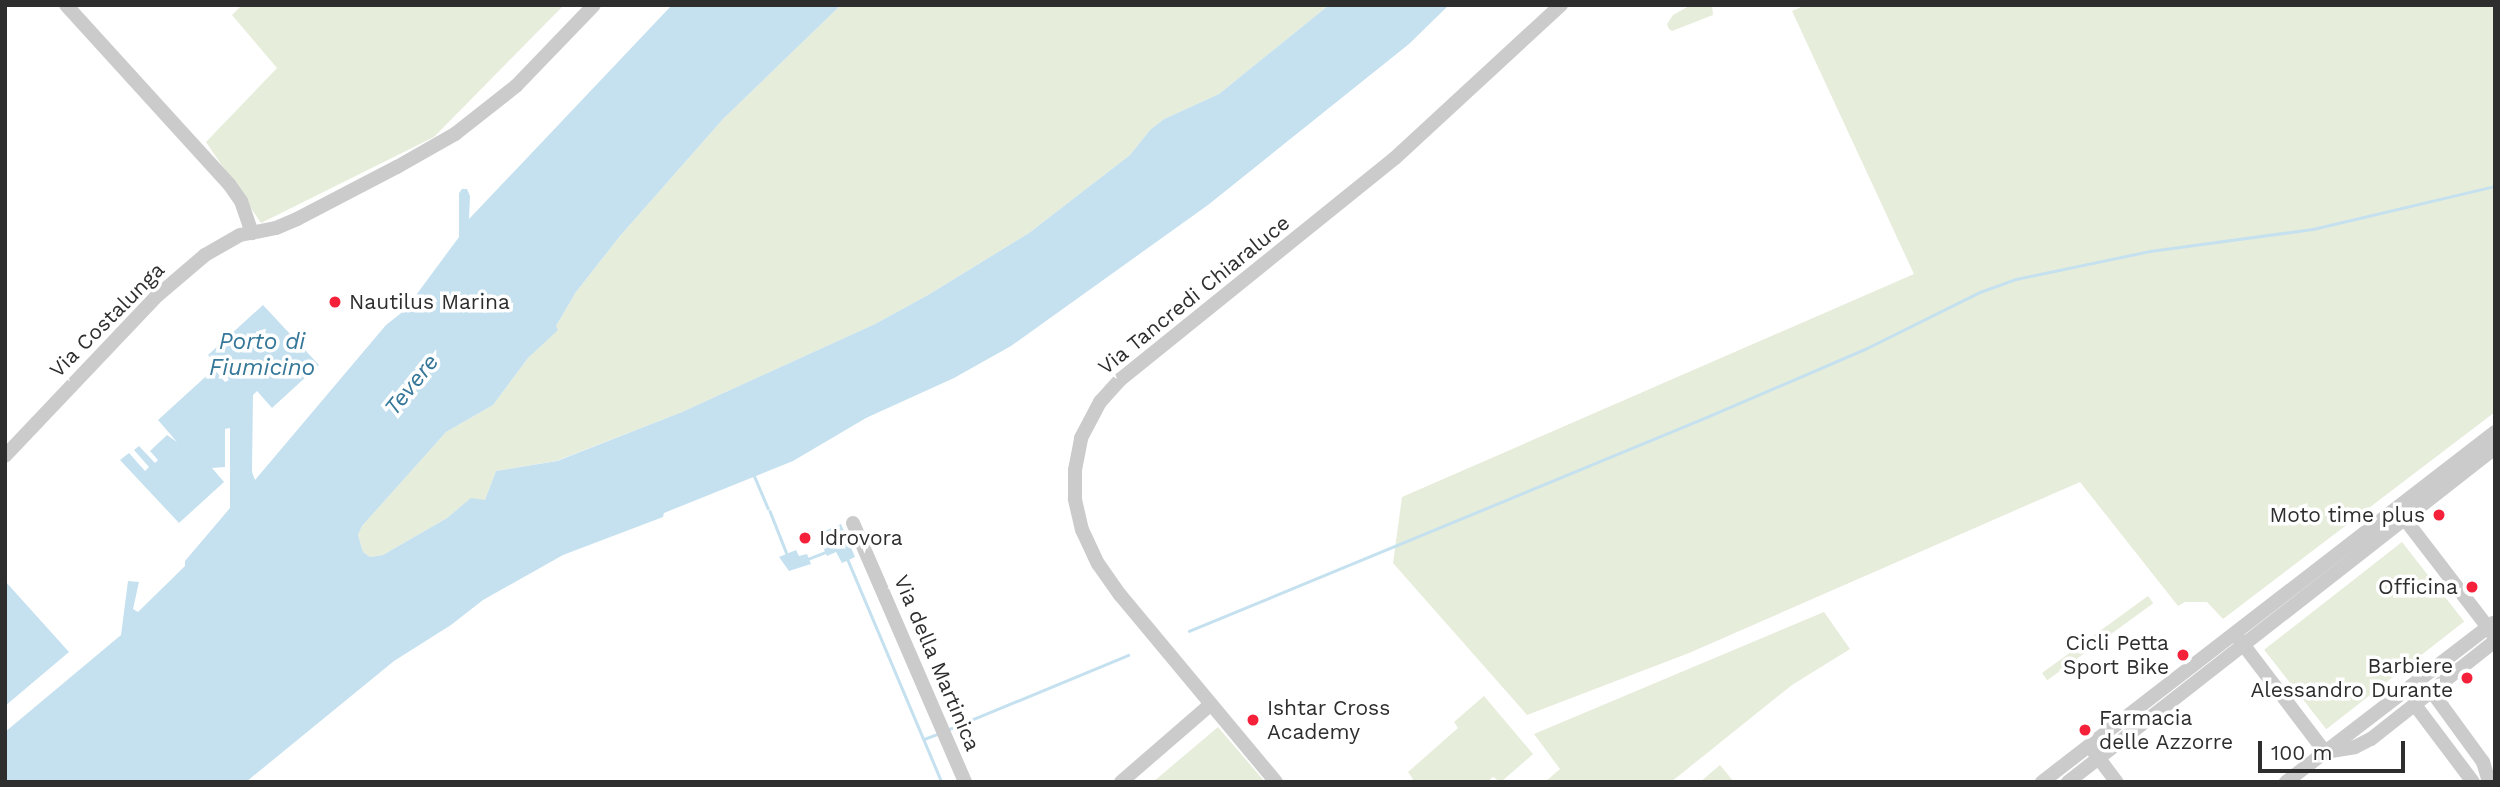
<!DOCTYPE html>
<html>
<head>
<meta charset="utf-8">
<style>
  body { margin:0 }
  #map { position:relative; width:2500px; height:787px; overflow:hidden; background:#fff; font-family:"Work Sans",sans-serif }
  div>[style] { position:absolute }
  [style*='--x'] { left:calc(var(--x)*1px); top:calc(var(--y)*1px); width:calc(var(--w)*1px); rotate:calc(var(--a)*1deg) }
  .green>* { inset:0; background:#e6eddb; transform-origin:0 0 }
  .water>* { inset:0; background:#c5e1ef }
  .stream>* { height:2.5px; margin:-1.25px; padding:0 1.25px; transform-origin:1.25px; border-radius:1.25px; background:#c5e1ef }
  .minor>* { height:14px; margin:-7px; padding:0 7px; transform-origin:7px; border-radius:7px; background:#cbcbcb }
  .dots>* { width:19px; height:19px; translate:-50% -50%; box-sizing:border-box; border:4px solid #fff; border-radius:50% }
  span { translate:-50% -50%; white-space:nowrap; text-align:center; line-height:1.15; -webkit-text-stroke:7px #fff; paint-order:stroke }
  .street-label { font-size:21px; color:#2e2e2e }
  .poi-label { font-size:21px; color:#2e2e2e }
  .left { translate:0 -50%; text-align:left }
  .right { translate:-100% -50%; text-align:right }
  .water-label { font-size:23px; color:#357798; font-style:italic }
  .frame { position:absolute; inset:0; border:7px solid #2e2e2e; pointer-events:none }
  .scale { position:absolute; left:2258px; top:741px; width:147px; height:32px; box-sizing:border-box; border:4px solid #2e2e2e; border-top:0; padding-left:9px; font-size:21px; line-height:24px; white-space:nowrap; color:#2e2e2e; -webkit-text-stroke:5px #fff; paint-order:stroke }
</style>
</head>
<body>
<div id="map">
  <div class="green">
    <i style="clip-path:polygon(242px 5px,564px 5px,434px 137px,261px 223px,206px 142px,277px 68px,232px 15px)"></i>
    <i style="clip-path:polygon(841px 5px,1329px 5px,1219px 94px,1164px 119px,1150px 130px,1130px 155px,1029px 233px,928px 295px,875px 324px,682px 412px,556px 461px,496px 471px,485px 500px,463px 505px,447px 518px,383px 555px,370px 557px,363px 552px,358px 535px,362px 526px,446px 432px,493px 405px,528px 358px,557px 330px,556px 326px,576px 292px,620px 236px,723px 119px)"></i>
    <i style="clip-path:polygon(1691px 5px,1712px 5px,1713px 15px,1672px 31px,1669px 29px,1667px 24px,1673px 15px)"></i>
    <i style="clip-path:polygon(1806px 5px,2495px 5px,2495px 412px,2223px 619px,2207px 602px,2185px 602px,2178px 606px,2080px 482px,1689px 653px,1527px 715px,1393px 563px,1402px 497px,1914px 274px,1792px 11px)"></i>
    <i style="left:2402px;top:542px;width:101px;height:175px;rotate:52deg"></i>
    <i style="left:2148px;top:596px;width:9px;height:131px;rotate:54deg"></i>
    <i style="clip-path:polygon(1824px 612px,1850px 649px,1792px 685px,1671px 782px,1545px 782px,1560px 769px,1534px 734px)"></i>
    <i style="clip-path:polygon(1484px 696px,1533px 754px,1501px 782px,1493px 777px,1487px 782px,1410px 782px,1413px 779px,1408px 772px,1458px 728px,1454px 722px)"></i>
    <i style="clip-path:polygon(1218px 727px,1265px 782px,1153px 782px)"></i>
    <i style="clip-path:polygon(1720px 765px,1734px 782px,1700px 782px)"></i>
  </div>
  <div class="water">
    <i style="clip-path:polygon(672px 5px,841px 5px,723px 119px,620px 236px,576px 292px,556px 326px,558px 330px,528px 358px,493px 405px,446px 432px,362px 526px,358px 535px,363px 552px,370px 557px,383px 555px,447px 518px,471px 498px,485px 500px,496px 471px,557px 461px,682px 412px,875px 324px,928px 295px,1029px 233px,1130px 155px,1150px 130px,1164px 119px,1219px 94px,1329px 5px,1449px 5px,1409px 44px,1208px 205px,1011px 346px,954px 378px,866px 418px,793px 461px,664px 513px,663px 517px,563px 555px,483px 600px,451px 625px,394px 661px,246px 782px,5px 782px,5px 732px,121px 635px,128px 581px,139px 582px,133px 609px,138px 612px,185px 566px,185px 561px,230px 508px,230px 428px,225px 429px,225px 467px,212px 468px,224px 482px,179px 523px,120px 460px,129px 453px,145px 471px,149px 467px,134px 450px,139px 446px,155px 463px,158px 460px,150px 451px,167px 435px,177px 442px,158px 420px,214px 369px,225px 382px,229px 380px,208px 355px,263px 305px,319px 365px,272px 408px,257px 391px,253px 395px,252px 472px,255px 480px,386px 325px,405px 310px,459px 237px,459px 193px,462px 189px,467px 189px,470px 196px,469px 219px)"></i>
    <i style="clip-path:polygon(841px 524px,855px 557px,842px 563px,836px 552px,827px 556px,822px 545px,829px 541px,825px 531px)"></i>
    <i style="clip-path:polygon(796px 550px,799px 556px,807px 554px,811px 564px,789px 571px,779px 557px)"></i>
    <i style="clip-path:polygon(5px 581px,69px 652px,5px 706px)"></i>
  </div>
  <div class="stream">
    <i style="--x:754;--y:475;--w:36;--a:67"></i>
    <i style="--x:770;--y:511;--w:46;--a:68.4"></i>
    <i style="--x:808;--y:559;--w:18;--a:-22"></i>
    <i style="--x:848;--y:560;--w:241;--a:67.1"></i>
    <i style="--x:1189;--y:631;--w:560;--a:-22.45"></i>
    <i style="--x:1707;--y:417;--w:172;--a:-23.3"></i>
    <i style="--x:1865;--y:349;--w:128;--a:-26.4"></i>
    <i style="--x:1980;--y:292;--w:38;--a:-20"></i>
    <i style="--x:2016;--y:279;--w:137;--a:-11.8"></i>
    <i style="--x:2150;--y:251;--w:164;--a:-7.7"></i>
    <i style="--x:2313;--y:229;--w:187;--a:-13.3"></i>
    <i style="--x:947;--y:730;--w:196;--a:-22.5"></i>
    <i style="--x:924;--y:739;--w:14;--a:-21"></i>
  </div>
  <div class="minor">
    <i style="--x:66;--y:5;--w:242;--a:47.7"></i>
    <i style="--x:229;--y:184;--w:21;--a:55"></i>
    <i style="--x:241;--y:201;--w:34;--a:71"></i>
    <i style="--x:5;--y:456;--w:221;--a:-46.5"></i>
    <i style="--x:157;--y:296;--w:63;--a:-40.5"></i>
    <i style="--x:205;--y:255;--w:40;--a:-29.7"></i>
    <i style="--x:240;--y:235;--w:37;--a:-11"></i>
    <i style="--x:276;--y:228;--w:23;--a:-23"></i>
    <i style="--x:297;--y:219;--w:113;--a:-27.5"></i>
    <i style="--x:397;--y:167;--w:67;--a:-29.6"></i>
    <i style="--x:455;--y:134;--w:78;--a:-38.2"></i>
    <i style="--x:516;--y:86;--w:112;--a:-46.1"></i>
    <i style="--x:853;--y:523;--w:282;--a:66.6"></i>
    <i style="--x:2239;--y:639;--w:142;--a:52.7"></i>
    <i style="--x:2432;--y:692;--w:87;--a:53.9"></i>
    <i style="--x:2483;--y:762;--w:21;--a:73"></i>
    <i style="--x:2415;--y:705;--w:96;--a:53"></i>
    <i style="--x:2094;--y:752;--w:38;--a:53"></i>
    <i style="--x:2325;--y:752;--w:30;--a:-9"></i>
    <i style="--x:2355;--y:747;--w:18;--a:-27"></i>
    <i style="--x:2371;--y:739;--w:158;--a:-38.3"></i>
    <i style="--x:2495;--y:641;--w:7;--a:-106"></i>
    <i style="--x:2493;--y:634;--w:153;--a:-127.5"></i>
    <i style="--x:1121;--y:782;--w:119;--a:-40.9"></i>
    <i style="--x:1276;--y:782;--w:244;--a:-129.8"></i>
    <i style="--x:1120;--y:595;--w:38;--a:-125"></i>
    <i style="--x:1098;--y:564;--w:38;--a:-115"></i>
    <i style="--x:1082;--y:530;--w:32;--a:-103"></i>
    <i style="--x:1075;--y:499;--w:29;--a:-90"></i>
    <i style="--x:1075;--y:470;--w:33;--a:-79"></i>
    <i style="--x:1081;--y:438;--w:41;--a:-62.2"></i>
    <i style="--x:1100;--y:402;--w:31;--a:-48"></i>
    <i style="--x:1121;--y:379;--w:352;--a:-38.9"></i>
    <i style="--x:1395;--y:158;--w:226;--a:-42.7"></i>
    <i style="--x:2042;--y:782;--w:572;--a:-37.69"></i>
    <i style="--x:2068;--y:782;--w:542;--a:-38.03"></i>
    <i style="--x:2286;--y:782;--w:261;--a:-37.5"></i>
  </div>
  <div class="dots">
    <i style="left:335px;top:302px;background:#f5213b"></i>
    <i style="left:2439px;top:515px;background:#f5213b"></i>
    <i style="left:805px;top:538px;background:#f5213b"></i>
    <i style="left:2472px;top:587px;background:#f5213b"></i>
    <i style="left:2183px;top:655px;background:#f5213b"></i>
    <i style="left:2467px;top:678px;background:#f5213b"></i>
    <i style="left:1253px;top:720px;background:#f5213b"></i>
    <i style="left:2085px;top:730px;background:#f5213b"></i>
  </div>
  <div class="street-label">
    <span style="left:1194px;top:295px;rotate:-39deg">Via Tancredi Chiaraluce</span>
    <span style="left:107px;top:320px;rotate:-45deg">Via Costalunga</span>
    <span style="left:937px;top:663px;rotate:67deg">Via della Martinica</span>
  </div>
  <div class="poi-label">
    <span class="left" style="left:349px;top:302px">Nautilus Marina</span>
    <span class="right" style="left:2425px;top:515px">Moto time plus</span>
    <span class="left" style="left:819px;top:538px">Idrovora</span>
    <span class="right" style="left:2458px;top:587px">Officina</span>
    <span class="right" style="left:2169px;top:655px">Cicli Petta<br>Sport Bike</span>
    <span class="right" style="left:2453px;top:678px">Barbiere<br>Alessandro Durante</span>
    <span class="left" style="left:1267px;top:720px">Ishtar Cross<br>Academy</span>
    <span class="left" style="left:2099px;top:730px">Farmacia<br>delle Azzorre</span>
  </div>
  <div class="water-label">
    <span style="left:262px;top:355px">Porto di<br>Fiumicino</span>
    <span style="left:412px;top:385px;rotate:-51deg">Tevere</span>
  </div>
  <div class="frame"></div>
  <div class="scale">100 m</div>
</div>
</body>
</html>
